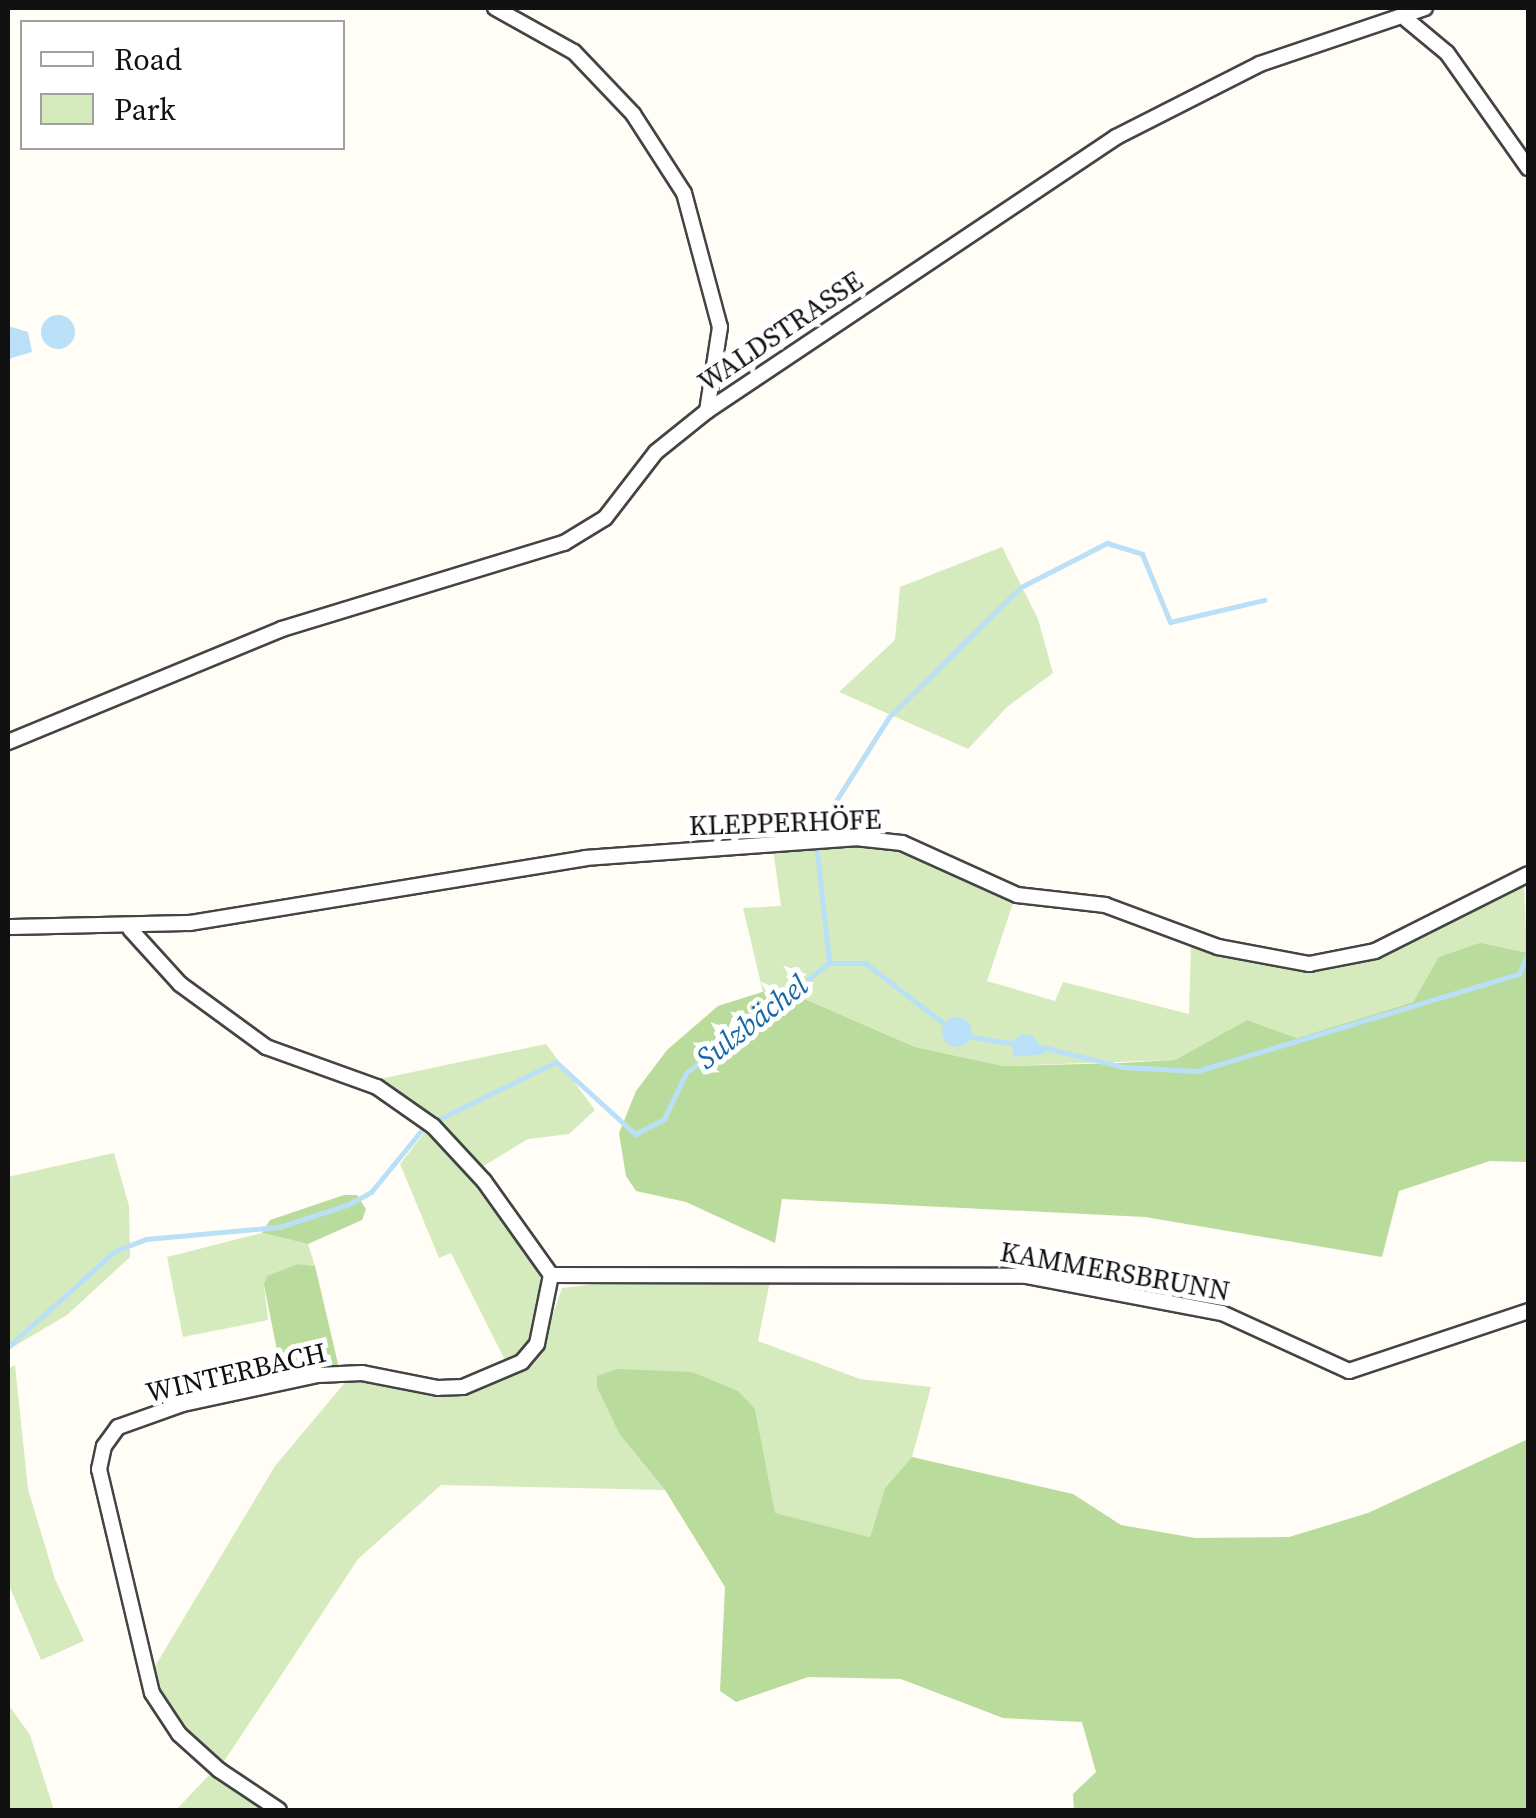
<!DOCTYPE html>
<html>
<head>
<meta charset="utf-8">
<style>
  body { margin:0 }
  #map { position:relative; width:1536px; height:1818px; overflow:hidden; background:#fffdf5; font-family:"Source Serif 4",serif }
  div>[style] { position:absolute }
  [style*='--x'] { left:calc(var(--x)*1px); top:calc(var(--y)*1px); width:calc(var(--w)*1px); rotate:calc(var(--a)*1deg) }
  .green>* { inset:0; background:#d5ebbd }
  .forest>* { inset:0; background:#b9dc9c }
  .water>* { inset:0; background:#b9e0f7 }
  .round { border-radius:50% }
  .stream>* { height:5px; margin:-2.5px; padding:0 2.5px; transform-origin:2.5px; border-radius:2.5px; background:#b9e0f7 }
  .roads { filter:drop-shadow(2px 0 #444) drop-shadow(-2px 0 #444) drop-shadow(0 2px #444) drop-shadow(0 -2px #444) }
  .street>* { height:14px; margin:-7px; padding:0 7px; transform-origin:7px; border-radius:7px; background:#fff }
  span { translate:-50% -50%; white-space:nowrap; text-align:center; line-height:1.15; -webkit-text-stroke:10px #fff; paint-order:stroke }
  .street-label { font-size:28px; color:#111 }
  .water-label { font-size:30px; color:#1768a6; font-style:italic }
  .frame { position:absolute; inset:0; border:10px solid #111; pointer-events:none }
  .legend { position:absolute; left:20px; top:20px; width:325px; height:130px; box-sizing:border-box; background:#fff; border:2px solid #a0a0a0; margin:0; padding:12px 18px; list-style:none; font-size:30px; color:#111 }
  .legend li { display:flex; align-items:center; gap:20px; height:50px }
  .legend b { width:50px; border:2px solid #a0a0a0 }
</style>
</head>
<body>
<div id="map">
  <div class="green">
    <i style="clip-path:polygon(1002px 547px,1038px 619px,1053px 673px,1007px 707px,968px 749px,839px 692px,895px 640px,900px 587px)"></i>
    <i style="clip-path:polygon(843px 843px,905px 848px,1014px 900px,987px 981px,1055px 1001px,1063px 982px,1189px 1014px,1191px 944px,1240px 960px,1308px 971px,1336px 967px,1524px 885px,1527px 953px,1480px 944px,1440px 957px,1413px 1002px,1297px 1038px,1247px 1020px,1175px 1060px,1003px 1066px,915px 1047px,807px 1000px,763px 992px,743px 908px,781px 906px,773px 849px)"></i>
    <i style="clip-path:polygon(546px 1044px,595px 1110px,569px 1134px,528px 1139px,480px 1168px,370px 1081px)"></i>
    <i style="clip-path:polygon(428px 1128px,482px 1184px,539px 1270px,543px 1296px,533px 1340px,507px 1364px,451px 1253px,439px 1258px,400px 1164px)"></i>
    <i style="clip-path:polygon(114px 1153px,129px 1206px,130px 1257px,67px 1315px,8px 1350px,8px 1177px)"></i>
    <i style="clip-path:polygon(262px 1233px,308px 1244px,315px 1266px,298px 1264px,264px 1285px,268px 1320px,183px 1337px,167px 1257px)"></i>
    <i style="clip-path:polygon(655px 1277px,770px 1281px,758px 1341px,860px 1379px,931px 1387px,912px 1457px,885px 1488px,870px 1537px,774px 1513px,755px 1409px,620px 1435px,665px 1490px,441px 1485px,358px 1559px,221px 1766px,188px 1736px,151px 1673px,275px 1466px,348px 1379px,438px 1394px,540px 1351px,562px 1288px)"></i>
    <i style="clip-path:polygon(15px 1365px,28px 1489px,55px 1579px,84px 1641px,41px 1660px,8px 1583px,8px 1369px)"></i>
    <i style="clip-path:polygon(8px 1704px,30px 1735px,54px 1810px,8px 1810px)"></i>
    <i style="clip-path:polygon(212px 1772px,271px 1810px,176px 1810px)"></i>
  </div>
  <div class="forest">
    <i style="clip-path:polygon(1480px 943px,1528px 953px,1528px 1162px,1490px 1161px,1399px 1191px,1382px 1257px,1145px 1217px,782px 1199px,775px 1243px,686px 1202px,636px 1191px,626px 1176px,619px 1133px,636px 1091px,667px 1050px,718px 1006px,762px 992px,807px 1000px,915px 1047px,1003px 1066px,1121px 1063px,1175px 1060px,1247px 1020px,1297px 1038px,1413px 1002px,1439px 957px)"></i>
    <i style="clip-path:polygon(344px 1195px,357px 1195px,366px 1209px,362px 1220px,308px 1244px,262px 1233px,270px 1220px)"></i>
    <i style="clip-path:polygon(298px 1264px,315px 1266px,339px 1368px,282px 1375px,264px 1285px,267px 1276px)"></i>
    <i style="clip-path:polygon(617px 1369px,692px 1372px,738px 1391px,755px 1409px,775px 1513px,870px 1537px,885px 1488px,912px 1457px,1073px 1494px,1121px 1525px,1195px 1538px,1289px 1537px,1368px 1513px,1528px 1439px,1528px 1810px,1074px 1810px,1073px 1794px,1096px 1772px,1082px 1722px,1003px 1718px,901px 1679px,808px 1677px,736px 1702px,720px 1691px,725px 1587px,665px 1490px,620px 1435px,597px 1387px,597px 1376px)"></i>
  </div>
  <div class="water">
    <i class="round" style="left:41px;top:315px;width:34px;height:34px"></i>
    <i style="clip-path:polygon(8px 326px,28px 332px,32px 352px,8px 359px)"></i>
    <i class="round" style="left:942px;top:1017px;width:30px;height:30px"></i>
    <i style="clip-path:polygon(1021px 1034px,1033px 1036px,1046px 1054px,1014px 1057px,1011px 1043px)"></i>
  </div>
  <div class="stream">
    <i style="--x:818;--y:829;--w:133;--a:-57.6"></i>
    <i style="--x:889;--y:717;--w:185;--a:-44.6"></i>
    <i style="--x:1021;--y:587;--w:97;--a:-27.1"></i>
    <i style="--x:1107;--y:543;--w:37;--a:17"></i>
    <i style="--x:1142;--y:554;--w:74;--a:67.6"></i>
    <i style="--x:1170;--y:622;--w:97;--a:-13.2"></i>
    <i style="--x:817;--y:851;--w:112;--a:83.8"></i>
    <i style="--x:972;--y:1037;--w:45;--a:9"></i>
    <i style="--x:1042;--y:1047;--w:83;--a:13.9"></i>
    <i style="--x:1123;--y:1067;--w:74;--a:3.1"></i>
    <i style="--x:1197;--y:1071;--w:336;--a:-16.8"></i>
    <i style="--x:1519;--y:974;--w:23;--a:-67"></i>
    <i style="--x:8;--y:1347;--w:144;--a:-41.9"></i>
    <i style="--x:115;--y:1251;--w:33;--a:-21"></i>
    <i style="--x:146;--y:1239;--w:134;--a:-5.2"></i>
    <i style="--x:279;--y:1227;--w:71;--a:-17.9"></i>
    <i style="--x:347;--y:1205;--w:27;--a:-28"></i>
    <i style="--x:371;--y:1192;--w:85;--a:-50.7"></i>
    <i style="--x:425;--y:1126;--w:146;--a:-26"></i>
    <i style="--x:556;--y:1062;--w:107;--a:42.3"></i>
    <i style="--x:635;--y:1134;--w:33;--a:-27"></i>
    <i style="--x:664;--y:1119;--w:51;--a:-64.4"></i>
    <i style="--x:686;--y:1073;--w:180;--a:-37.6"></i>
    <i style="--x:829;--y:963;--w:36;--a:0"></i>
    <i style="--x:865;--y:963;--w:103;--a:37.5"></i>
  </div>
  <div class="roads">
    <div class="street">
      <i style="--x:495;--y:8;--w:90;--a:29.1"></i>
      <i style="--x:574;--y:52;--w:86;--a:46.4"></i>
      <i style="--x:633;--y:114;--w:94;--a:57.2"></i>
      <i style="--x:684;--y:193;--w:139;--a:75"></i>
      <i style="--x:720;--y:327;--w:85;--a:98.8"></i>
      <i style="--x:1406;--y:19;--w:53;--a:39.7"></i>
      <i style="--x:1447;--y:53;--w:141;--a:54.8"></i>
      <i style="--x:8;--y:742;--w:296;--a:-22.4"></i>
      <i style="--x:282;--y:629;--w:295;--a:-17"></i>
      <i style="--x:564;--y:543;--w:48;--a:-31.4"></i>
      <i style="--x:605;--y:518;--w:83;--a:-52.3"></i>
      <i style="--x:656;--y:452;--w:65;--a:-38.8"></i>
      <i style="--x:707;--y:411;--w:492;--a:-33.8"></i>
      <i style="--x:1116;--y:137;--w:161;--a:-26.9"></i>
      <i style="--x:1260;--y:64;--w:174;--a:-18.7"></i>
      <i style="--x:8;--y:927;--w:182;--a:-1.3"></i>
      <i style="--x:190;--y:923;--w:400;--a:-9.3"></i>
      <i style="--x:585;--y:858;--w:271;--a:-4.2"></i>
      <i style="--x:855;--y:838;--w:47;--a:6.1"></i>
      <i style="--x:902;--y:843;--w:126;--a:24.3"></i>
      <i style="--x:1017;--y:895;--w:89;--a:6.5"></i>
      <i style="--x:1105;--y:905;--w:121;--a:20.4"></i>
      <i style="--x:1218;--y:947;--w:93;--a:10.6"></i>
      <i style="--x:1309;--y:964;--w:67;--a:-11.1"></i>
      <i style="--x:1375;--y:951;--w:171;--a:-26.7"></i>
      <i style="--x:130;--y:929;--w:74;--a:47.7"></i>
      <i style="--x:180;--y:984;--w:107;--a:36.2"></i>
      <i style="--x:266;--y:1047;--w:118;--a:19.8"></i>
      <i style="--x:377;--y:1087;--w:68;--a:34.9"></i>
      <i style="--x:433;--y:1126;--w:75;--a:47.2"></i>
      <i style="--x:484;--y:1181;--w:115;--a:54.5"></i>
      <i style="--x:551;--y:1275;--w:70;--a:101.5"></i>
      <i style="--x:537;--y:1344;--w:23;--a:130"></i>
      <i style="--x:522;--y:1362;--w:64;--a:157"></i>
      <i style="--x:463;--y:1387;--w:25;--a:178"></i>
      <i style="--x:438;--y:1388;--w:77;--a:-168.8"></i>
      <i style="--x:362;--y:1373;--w:44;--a:177.4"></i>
      <i style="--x:318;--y:1375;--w:138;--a:167.9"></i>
      <i style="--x:183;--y:1404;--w:69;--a:160.5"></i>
      <i style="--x:118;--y:1427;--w:24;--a:126"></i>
      <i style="--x:104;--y:1446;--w:24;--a:102"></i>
      <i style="--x:99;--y:1469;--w:230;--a:76.7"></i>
      <i style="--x:152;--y:1693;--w:49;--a:56.6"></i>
      <i style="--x:179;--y:1734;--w:54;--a:42"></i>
      <i style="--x:219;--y:1770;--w:72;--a:33.7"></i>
      <i style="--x:551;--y:1275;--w:475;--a:0.1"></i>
      <i style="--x:1026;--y:1276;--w:199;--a:10.7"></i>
      <i style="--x:1222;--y:1313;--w:140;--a:24.5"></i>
      <i style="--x:1349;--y:1371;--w:189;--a:-18.5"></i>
    </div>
  </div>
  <div class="street-label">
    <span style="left:780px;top:331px;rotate:-34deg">WALDSTRASSE</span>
    <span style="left:785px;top:822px;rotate:-2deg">KLEPPERHÖFE</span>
    <span style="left:1115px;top:1271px;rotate:10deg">KAMMERSBRUNN</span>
    <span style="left:236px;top:1372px;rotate:-13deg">WINTERBACH</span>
  </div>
  <div class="water-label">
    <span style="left:752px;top:1022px;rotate:-38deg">Sulzbächel</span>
  </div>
  <div class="frame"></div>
  <ul class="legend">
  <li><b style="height:12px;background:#fff"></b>Road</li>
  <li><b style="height:28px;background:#d5ebbd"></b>Park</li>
  </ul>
</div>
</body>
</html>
